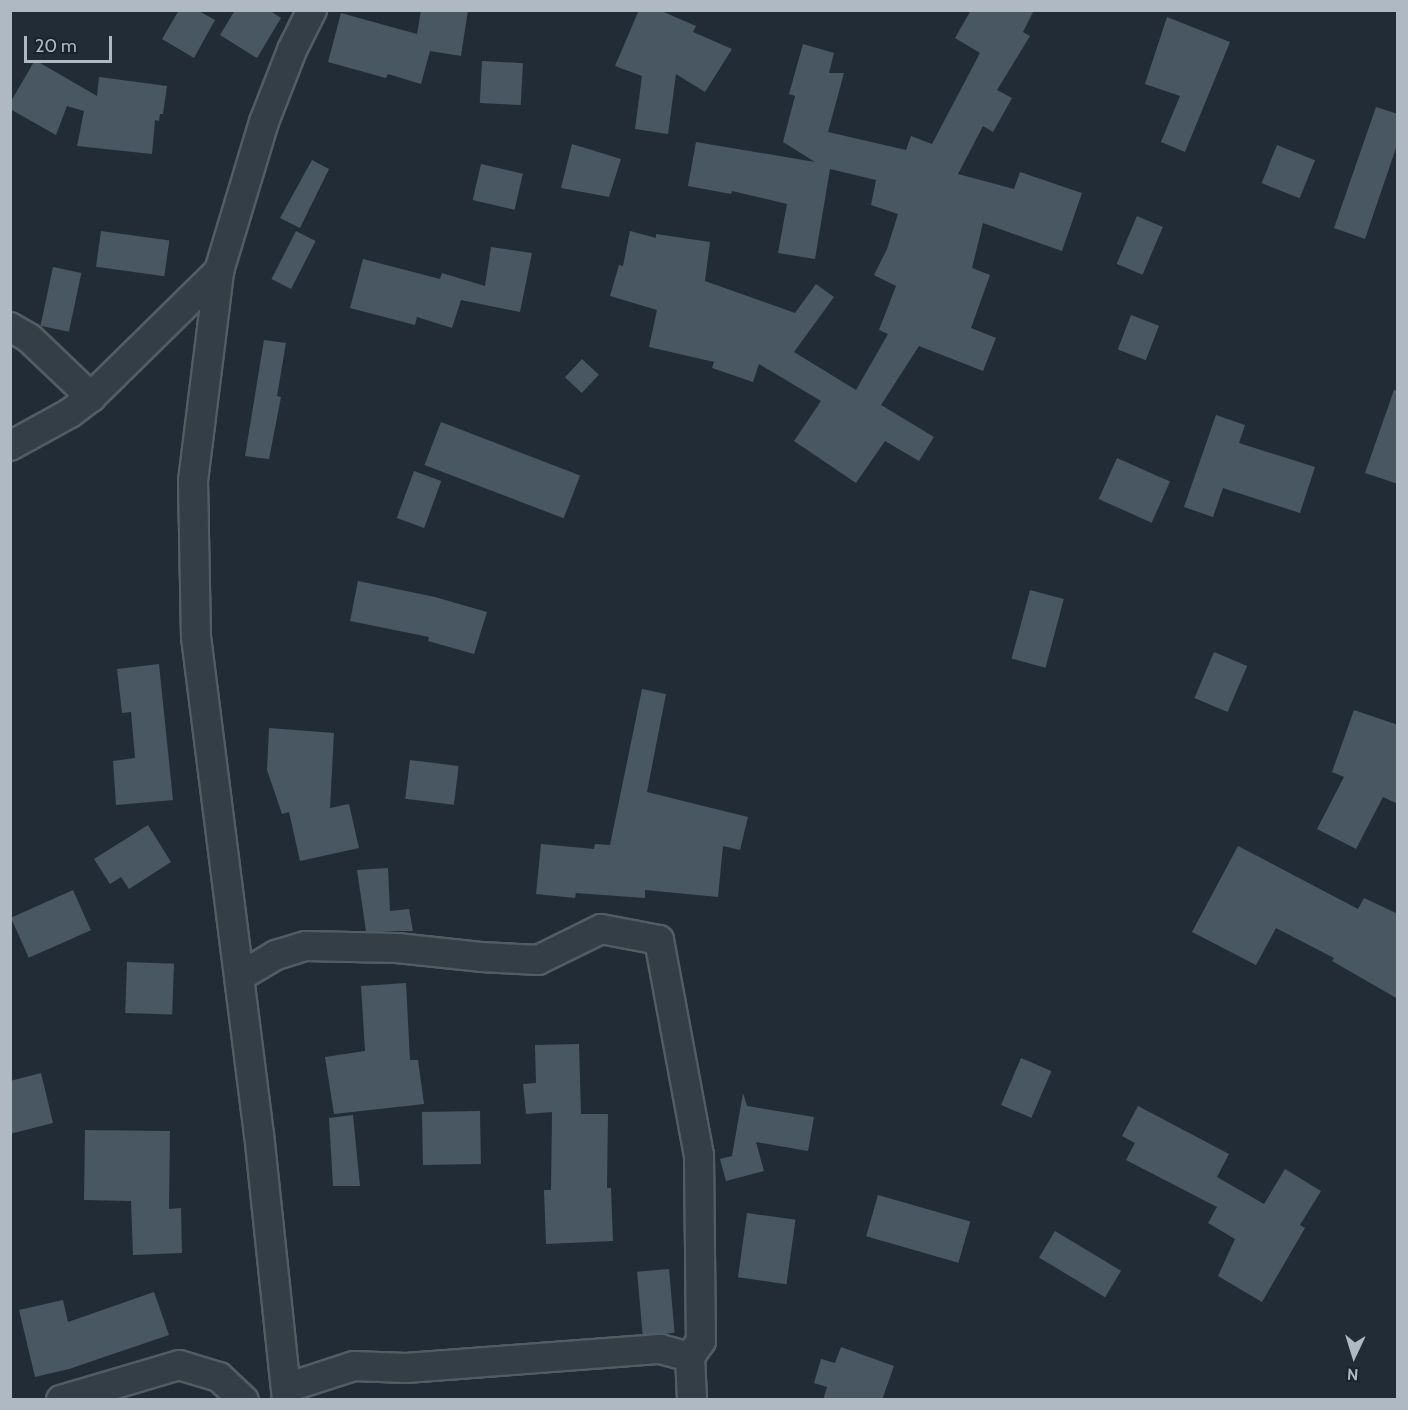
<!DOCTYPE html>
<html>
<head>
<meta charset="utf-8">
<style>
  body { margin:0 }
  #map { position:relative; width:1408px; height:1410px; overflow:hidden; background:#212c37; font-family:Cabin,sans-serif }
  div>[style] { position:absolute }
  [style*='--x'] { left:calc(var(--x)*1px); top:calc(var(--y)*1px); width:calc(var(--w)*1px); rotate:calc(var(--a)*1deg) }
  .building>* { inset:0; background:#495762; transform-origin:0 0 }
  .roads { filter:drop-shadow(2px 0 #525c65) drop-shadow(-2px 0 #525c65) drop-shadow(0 2px #525c65) drop-shadow(0 -2px #525c65) }
  .minor>* { height:28px; margin:-14px; padding:0 14px; transform-origin:14px; border-radius:14px; background:#343e47 }
  span { translate:-50% -50%; white-space:nowrap; text-align:center; line-height:1.15; -webkit-text-stroke:6px #1a232c; paint-order:stroke }
  .frame { position:absolute; inset:0; border:12px solid #afb9c4; pointer-events:none }
  .north { position:absolute; left:1324px; top:1326px; width:60px; height:60px; -webkit-text-stroke:4px #1a232c; paint-order:stroke; rotate:184deg; font-size:16px; font-weight:700; line-height:24px; text-align:center; color:#afb9c4 }
  .north::after { content:''; display:block; margin:auto; width:21px; height:27px; background:#afb9c4; clip-path:polygon(50% 0,100% 100%,50% 72%,0 100%) }
  .scale { position:absolute; left:24px; top:36px; width:88px; height:27px; box-sizing:border-box; border:3px solid #afb9c4; border-top:0; padding-left:8px; font-size:18px; line-height:21px; white-space:nowrap; color:#afb9c4; -webkit-text-stroke:4px #1a232c; paint-order:stroke }
</style>
</head>
<body>
<div id="map">
  <div class="building">
    <i style="clip-path:polygon(179px 10px,197px 10px,215px 20px,194px 58px,162px 39px)"></i>
    <i style="clip-path:polygon(235px 10px,269px 10px,281px 18px,257px 58px,220px 35px)"></i>
    <i style="clip-path:polygon(421px 10px,468px 10px,461px 56px,430px 51px,421px 84px,388px 74px,386px 78px,328px 62px,341px 13px,417px 34px)"></i>
    <i style="clip-path:polygon(639px 10px,659px 10px,696px 26px,693px 32px,732px 49px,705px 92px,676px 74px,668px 134px,635px 129px,642px 76px,615px 66px)"></i>
    <i style="clip-path:polygon(971px 10px,1034px 10px,1023px 32px,1030px 36px,997px 90px,1012px 98px,993px 132px,983px 126px,958px 174px,1014px 189px,1020px 172px,1082px 193px,1062px 251px,983px 223px,972px 268px,990px 275px,971px 328px,996px 338px,983px 371px,919px 346px,881px 405px,934px 437px,919px 461px,885px 441px,856px 483px,794px 441px,821px 401px,759px 364px,753px 382px,712px 368px,714px 362px,649px 347px,657px 310px,610px 296px,619px 265px,623px 266px,630px 231px,656px 238px,656px 234px,710px 242px,705px 281px,795px 313px,816px 284px,834px 297px,794px 352px,856px 390px,888px 334px,879px 330px,896px 286px,874px 275px,887px 249px,898px 214px,871px 205px,876px 180px,830px 169px,815px 259px,778px 253px,787px 204px,732px 191px,731px 194px,688px 186px,696px 142px,815px 162px,783px 142px,795px 96px,789px 94px,803px 44px,834px 53px,829px 73px,844px 73px,828px 132px,906px 150px,911px 136px,932px 144px,980px 53px,955px 38px)"></i>
    <i style="clip-path:polygon(1167px 17px,1230px 42px,1185px 152px,1161px 142px,1180px 96px,1145px 84px)"></i>
    <i style="clip-path:polygon(35px 60px,97px 96px,99px 77px,167px 86px,163px 114px,160px 114px,159px 121px,155px 120px,152px 154px,77px 146px,84px 111px,67px 106px,56px 135px,10px 109px,10px 103px)"></i>
    <i style="left:482px;top:61px;width:41px;height:42px;rotate:3deg"></i>
    <i style="clip-path:polygon(1376px 107px,1398px 114px,1398px 142px,1365px 239px,1334px 228px)"></i>
    <i style="clip-path:polygon(572px 144px,621px 159px,609px 197px,561px 188px)"></i>
    <i style="left:1277px;top:145px;width:41px;height:41px;rotate:22deg"></i>
    <i style="clip-path:polygon(312px 160px,329px 169px,300px 228px,280px 218px)"></i>
    <i style="left:481px;top:164px;width:43px;height:37px;rotate:13deg"></i>
    <i style="left:1137px;top:216px;width:28px;height:52px;rotate:23deg"></i>
    <i style="left:101px;top:231px;width:69px;height:36px;rotate:8deg"></i>
    <i style="left:296px;top:231px;width:22px;height:54px;rotate:27deg"></i>
    <i style="clip-path:polygon(491px 247px,532px 253px,520px 312px,461px 300px,452px 328px,417px 317px,415px 325px,350px 308px,363px 259px,440px 279px,442px 273px,485px 286px)"></i>
    <i style="left:53px;top:267px;width:29px;height:60px;rotate:12deg"></i>
    <i style="left:1131px;top:315px;width:30px;height:37px;rotate:21deg"></i>
    <i style="clip-path:polygon(264px 340px,286px 343px,277px 396px,281px 397px,269px 459px,245px 456px)"></i>
    <i style="left:582px;top:359px;width:23px;height:25px;rotate:43deg"></i>
    <i style="clip-path:polygon(1394px 390px,1398px 391px,1398px 484px,1365px 473px)"></i>
    <i style="clip-path:polygon(1216px 415px,1245px 425px,1239px 443px,1315px 467px,1300px 513px,1223px 488px,1213px 517px,1184px 507px)"></i>
    <i style="left:441px;top:422px;width:149px;height:46px;rotate:21deg"></i>
    <i style="left:1117px;top:458px;width:58px;height:45px;rotate:24deg"></i>
    <i style="left:414px;top:471px;width:29px;height:50px;rotate:20deg"></i>
    <i style="clip-path:polygon(358px 581px,435px 597px,487px 612px,474px 654px,428px 641px,429px 637px,350px 621px)"></i>
    <i style="left:1030px;top:590px;width:35px;height:71px;rotate:15deg"></i>
    <i style="left:1214px;top:652px;width:36px;height:50px;rotate:23deg"></i>
    <i style="clip-path:polygon(159px 664px,173px 800px,116px 805px,113px 761px,135px 758px,131px 712px,122px 713px,117px 669px)"></i>
    <i style="clip-path:polygon(642px 689px,666px 694px,647px 792px,748px 817px,740px 850px,723px 846px,718px 897px,645px 890px,645px 898px,576px 893px,575px 898px,536px 894px,541px 844px,594px 849px,595px 844px,610px 845px)"></i>
    <i style="clip-path:polygon(1354px 710px,1398px 725px,1398px 804px,1383px 797px,1356px 849px,1317px 829px,1344px 777px,1332px 772px)"></i>
    <i style="clip-path:polygon(269px 728px,334px 733px,330px 808px,349px 804px,359px 848px,300px 861px,289px 812px,282px 814px,267px 770px)"></i>
    <i style="left:410px;top:760px;width:49px;height:39px;rotate:7deg"></i>
    <i style="clip-path:polygon(148px 825px,171px 862px,129px 889px,121px 877px,110px 884px,94px 859px)"></i>
    <i style="clip-path:polygon(1238px 846px,1358px 909px,1364px 898px,1398px 914px,1398px 999px,1332px 961px,1334px 958px,1276px 928px,1256px 965px,1192px 932px)"></i>
    <i style="clip-path:polygon(388px 868px,390px 911px,409px 909px,413px 931px,366px 931px,357px 870px)"></i>
    <i style="left:73px;top:890px;width:44px;height:68px;rotate:66deg"></i>
    <i style="left:127px;top:962px;width:47px;height:51px;rotate:2deg"></i>
    <i style="clip-path:polygon(406px 983px,410px 1060px,418px 1060px,424px 1104px,334px 1114px,325px 1057px,365px 1051px,361px 986px)"></i>
    <i style="clip-path:polygon(579px 1044px,581px 1114px,608px 1114px,607px 1188px,611px 1188px,613px 1241px,546px 1244px,544px 1190px,551px 1190px,552px 1112px,526px 1114px,523px 1084px,536px 1083px,535px 1045px)"></i>
    <i style="left:1021px;top:1058px;width:33px;height:51px;rotate:23deg"></i>
    <i style="clip-path:polygon(41px 1073px,53px 1123px,10px 1134px,10px 1081px)"></i>
    <i style="clip-path:polygon(743px 1093px,747px 1106px,814px 1117px,808px 1151px,756px 1142px,764px 1171px,726px 1181px,720px 1159px,732px 1156px)"></i>
    <i style="clip-path:polygon(1138px 1106px,1229px 1154px,1217px 1177px,1264px 1204px,1285px 1169px,1321px 1191px,1300px 1225px,1305px 1228px,1262px 1302px,1218px 1276px,1235px 1239px,1208px 1223px,1217px 1207px,1126px 1160px,1135px 1143px,1122px 1136px)"></i>
    <i style="left:480px;top:1111px;width:53px;height:58px;rotate:89deg"></i>
    <i style="clip-path:polygon(353px 1115px,360px 1186px,333px 1186px,329px 1118px)"></i>
    <i style="clip-path:polygon(85px 1130px,170px 1131px,169px 1209px,181px 1208px,182px 1253px,133px 1255px,131px 1201px,84px 1200px)"></i>
    <i style="left:878px;top:1195px;width:96px;height:43px;rotate:16deg"></i>
    <i style="left:747px;top:1213px;width:49px;height:65px;rotate:8deg"></i>
    <i style="left:1055px;top:1231px;width:77px;height:31px;rotate:31deg"></i>
    <i style="left:669px;top:1269px;width:64px;height:32px;rotate:85deg"></i>
    <i style="clip-path:polygon(154px 1292px,169px 1335px,69px 1369px,35px 1377px,19px 1310px,63px 1300px,68px 1322px)"></i>
    <i style="clip-path:polygon(841px 1347px,894px 1366px,882px 1400px,823px 1400px,827px 1387px,814px 1383px,821px 1359px,835px 1363px)"></i>
  </div>
  <div class="roads">
    <div class="minor">
      <i style="--x:10;--y:327;--w:22;--a:30"></i>
      <i style="--x:29;--y:338;--w:86;--a:43.6"></i>
      <i style="--x:10;--y:446;--w:68;--a:-28.8"></i>
      <i style="--x:70;--y:413;--w:26;--a:-37"></i>
      <i style="--x:91;--y:397;--w:180;--a:-44.5"></i>
      <i style="--x:239;--y:977;--w:43;--a:-30.7"></i>
      <i style="--x:276;--y:955;--w:31;--a:-17"></i>
      <i style="--x:306;--y:946;--w:91;--a:1.3"></i>
      <i style="--x:397;--y:948;--w:84;--a:6.1"></i>
      <i style="--x:481;--y:957;--w:57;--a:3"></i>
      <i style="--x:538;--y:960;--w:70;--a:-26.2"></i>
      <i style="--x:601;--y:929;--w:59;--a:10.7"></i>
      <i style="--x:659;--y:940;--w:219;--a:79.5"></i>
      <i style="--x:699;--y:1155;--w:186;--a:89.4"></i>
      <i style="--x:701;--y:1341;--w:19;--a:125"></i>
      <i style="--x:690;--y:1357;--w:43;--a:87.3"></i>
      <i style="--x:286;--y:1388;--w:71;--a:-17.9"></i>
      <i style="--x:354;--y:1366;--w:52;--a:2.2"></i>
      <i style="--x:406;--y:1368;--w:255;--a:-4.3"></i>
      <i style="--x:660;--y:1349;--w:31;--a:15"></i>
      <i style="--x:61;--y:1400;--w:123;--a:-16.5"></i>
      <i style="--x:179;--y:1365;--w:42;--a:16.7"></i>
      <i style="--x:219;--y:1377;--w:34;--a:43"></i>
      <i style="--x:287;--y:1400;--w:266;--a:-96"></i>
      <i style="--x:259;--y:1135;--w:502;--a:-97.21"></i>
      <i style="--x:196;--y:637;--w:156;--a:-91.1"></i>
      <i style="--x:193;--y:481;--w:212;--a:-82.9"></i>
      <i style="--x:219;--y:271;--w:156;--a:-73.2"></i>
      <i style="--x:264;--y:122;--w:77;--a:-68.7"></i>
      <i style="--x:292;--y:50;--w:45;--a:-63.4"></i>
    </div>
  </div>
  <div class="frame"></div>
  <div class="north">N</div>
  <div class="scale">20 m</div>
</div>
</body>
</html>
